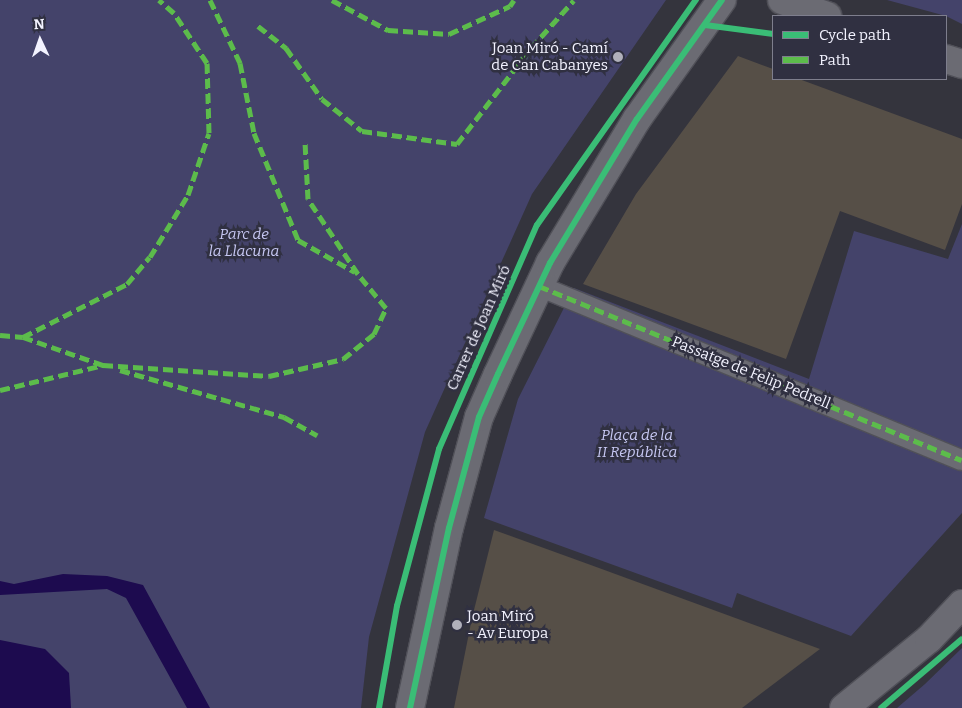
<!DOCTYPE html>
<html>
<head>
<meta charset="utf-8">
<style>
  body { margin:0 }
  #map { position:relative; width:962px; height:708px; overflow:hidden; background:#34343d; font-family:Bitter,serif }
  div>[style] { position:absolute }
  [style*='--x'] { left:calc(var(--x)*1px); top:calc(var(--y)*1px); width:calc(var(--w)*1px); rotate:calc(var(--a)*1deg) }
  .green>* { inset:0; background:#44436a }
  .water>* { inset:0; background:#1d0b4f }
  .building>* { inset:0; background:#564f47 }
  .roads { filter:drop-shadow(1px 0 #505058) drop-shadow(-1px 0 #505058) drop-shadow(0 1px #505058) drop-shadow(0 -1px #505058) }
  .pedestrian>* { height:20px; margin:-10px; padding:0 10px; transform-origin:10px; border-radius:10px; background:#6b6b73 }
  .minor>* { height:28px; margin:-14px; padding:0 14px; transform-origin:14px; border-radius:14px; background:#6b6b73 }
  .quiet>* { height:5px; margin-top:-2.5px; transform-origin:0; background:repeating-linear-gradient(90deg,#5cbc4b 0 10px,transparent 0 15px) }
  .cycleway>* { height:6px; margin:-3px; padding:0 3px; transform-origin:3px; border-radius:3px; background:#3abd76 }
  .dots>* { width:14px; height:14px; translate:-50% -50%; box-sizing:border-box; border:2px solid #303041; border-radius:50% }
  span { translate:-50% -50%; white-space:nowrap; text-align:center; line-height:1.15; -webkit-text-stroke:5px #303041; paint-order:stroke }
  .poi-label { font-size:15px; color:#f3f3ff }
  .right { translate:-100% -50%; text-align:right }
  .left { translate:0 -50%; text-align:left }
  .park-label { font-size:15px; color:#c6c7f2; font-style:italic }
  .street-label { font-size:15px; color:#f3f3ff }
  .legend { position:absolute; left:772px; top:15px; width:175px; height:65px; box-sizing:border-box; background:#303041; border:1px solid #7e7e8d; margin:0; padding:6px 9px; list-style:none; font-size:15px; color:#f3f3ff }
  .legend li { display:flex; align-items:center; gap:10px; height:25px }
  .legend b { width:25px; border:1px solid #7e7e8d }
  .north { position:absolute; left:15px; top:15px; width:50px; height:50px; -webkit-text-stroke:4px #303041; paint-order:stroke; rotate:357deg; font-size:14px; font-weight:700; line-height:20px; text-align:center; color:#f3f3ff }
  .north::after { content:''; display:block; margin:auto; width:18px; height:22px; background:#f3f3ff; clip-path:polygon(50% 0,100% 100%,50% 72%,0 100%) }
</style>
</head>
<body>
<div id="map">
  <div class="green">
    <i style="clip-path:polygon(0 0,666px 0,532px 194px,425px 432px,369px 637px,361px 708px,0 708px)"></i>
    <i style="clip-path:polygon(887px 0,962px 0,962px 24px,946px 16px)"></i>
    <i style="clip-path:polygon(962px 224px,962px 513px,851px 636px,737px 593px,732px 608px,484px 518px,518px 399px,574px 288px,809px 379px,854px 231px,948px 259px)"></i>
    <i style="clip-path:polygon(962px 648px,962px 708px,897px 708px,925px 684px)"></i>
  </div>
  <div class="water">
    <i style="clip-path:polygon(63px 574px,107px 576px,143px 585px,210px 708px,187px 708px,126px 598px,107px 589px,0 595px,0 581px,14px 584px)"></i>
    <i style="clip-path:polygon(0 640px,45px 649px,69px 673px,71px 708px,0 708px)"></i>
  </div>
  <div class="building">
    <i style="clip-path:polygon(738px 56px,773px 69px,773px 79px,799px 79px,962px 139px,962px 204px,945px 250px,840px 211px,786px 359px,583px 284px,636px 194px)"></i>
    <i style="clip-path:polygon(494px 530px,599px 568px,820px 649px,742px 708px,454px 708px,472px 618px)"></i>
  </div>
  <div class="roads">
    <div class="pedestrian">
      <i style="--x:539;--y:286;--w:457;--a:22.4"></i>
    </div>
    <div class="minor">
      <i style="--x:782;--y:0;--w:48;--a:19.6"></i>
      <i style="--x:946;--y:59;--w:17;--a:17"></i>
      <i style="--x:410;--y:708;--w:184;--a:-77.8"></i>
      <i style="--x:449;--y:528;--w:115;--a:-74.9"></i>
      <i style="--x:479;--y:417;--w:47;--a:-66.2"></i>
      <i style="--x:498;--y:374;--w:123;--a:-64.9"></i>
      <i style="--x:550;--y:263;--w:168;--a:-58.9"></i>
      <i style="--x:637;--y:119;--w:146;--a:-54.5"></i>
      <i style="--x:844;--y:708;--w:109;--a:-39.1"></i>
      <i style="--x:929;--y:639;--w:48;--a:-46.7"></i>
    </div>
  </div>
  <div class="quiet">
    <i style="--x:210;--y:0;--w:70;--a:64.5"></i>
    <i style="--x:240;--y:63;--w:71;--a:78.7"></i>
    <i style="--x:254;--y:133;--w:116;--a:67.6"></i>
    <i style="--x:298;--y:240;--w:65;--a:29.3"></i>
    <i style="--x:332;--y:0;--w:64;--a:28.2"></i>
    <i style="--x:388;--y:30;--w:61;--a:3.8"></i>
    <i style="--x:449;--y:34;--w:67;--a:-24.7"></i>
    <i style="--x:510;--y:6;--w:7;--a:-56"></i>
    <i style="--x:258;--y:26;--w:36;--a:38"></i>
    <i style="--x:286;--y:48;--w:62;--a:54.8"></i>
    <i style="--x:322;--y:99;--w:51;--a:38.7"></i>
    <i style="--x:362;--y:131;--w:96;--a:7.8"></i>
    <i style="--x:457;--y:144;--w:121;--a:-52.4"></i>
    <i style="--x:531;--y:48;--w:64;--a:-48.1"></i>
    <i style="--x:539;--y:286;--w:457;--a:22.4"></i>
    <i style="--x:0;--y:335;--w:23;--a:5"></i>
    <i style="--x:23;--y:337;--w:85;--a:19.3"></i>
    <i style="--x:103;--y:365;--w:166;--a:3.8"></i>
    <i style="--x:269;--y:376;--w:76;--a:-12.9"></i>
    <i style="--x:343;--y:359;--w:40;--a:-39"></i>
    <i style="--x:374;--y:334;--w:29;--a:-65"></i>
    <i style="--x:386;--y:308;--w:44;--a:-129.5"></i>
    <i style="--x:358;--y:274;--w:90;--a:-123.7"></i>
    <i style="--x:308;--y:199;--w:57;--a:-93"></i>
    <i style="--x:23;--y:337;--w:117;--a:-27"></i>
    <i style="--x:127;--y:284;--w:35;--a:-50"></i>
    <i style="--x:150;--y:257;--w:73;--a:-58.5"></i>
    <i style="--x:188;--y:195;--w:65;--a:-71.3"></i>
    <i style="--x:209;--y:133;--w:70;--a:-91.6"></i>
    <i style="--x:207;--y:63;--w:60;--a:-123.4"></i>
    <i style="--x:174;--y:13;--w:20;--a:-139"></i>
    <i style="--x:120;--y:370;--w:171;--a:16"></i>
    <i style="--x:284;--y:417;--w:38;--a:29"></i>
    <i style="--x:0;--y:390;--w:106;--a:-13.6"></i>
  </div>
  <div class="cycleway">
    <i style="--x:705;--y:25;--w:69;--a:7.5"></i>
    <i style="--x:379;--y:708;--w:104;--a:-80"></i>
    <i style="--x:397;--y:606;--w:163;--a:-75"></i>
    <i style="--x:439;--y:449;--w:244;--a:-66.4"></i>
    <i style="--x:537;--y:225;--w:276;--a:-54.8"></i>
    <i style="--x:410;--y:708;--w:184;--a:-77.8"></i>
    <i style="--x:449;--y:528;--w:115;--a:-74.9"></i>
    <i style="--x:479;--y:417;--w:47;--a:-66.2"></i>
    <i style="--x:498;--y:374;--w:123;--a:-64.9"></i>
    <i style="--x:550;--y:263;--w:168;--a:-58.9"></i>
    <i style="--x:637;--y:119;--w:146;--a:-54.5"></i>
    <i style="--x:881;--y:708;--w:106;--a:-40.4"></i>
  </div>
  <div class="dots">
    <i style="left:618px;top:57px;background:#b0b0bb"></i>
    <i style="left:457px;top:625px;background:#b0b0bb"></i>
  </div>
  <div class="poi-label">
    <span class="right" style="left:608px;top:57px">Joan Miró - Camí<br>de Can Cabanyes</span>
    <span class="left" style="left:467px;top:625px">Joan Miró<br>- Av Europa</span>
  </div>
  <div class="park-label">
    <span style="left:244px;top:243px">Parc de<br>la Llacuna</span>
    <span style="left:637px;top:444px">Plaça de la<br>II República</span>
  </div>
  <div class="street-label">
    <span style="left:479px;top:328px;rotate:-66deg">Carrer de Joan Miró</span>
    <span style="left:751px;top:373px;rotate:22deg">Passatge de Felip Pedrell</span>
  </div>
  <ul class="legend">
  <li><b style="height:6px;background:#3abd76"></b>Cycle path</li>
  <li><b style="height:6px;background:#5cbc4b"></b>Path</li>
  </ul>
  <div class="north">N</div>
</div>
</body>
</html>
